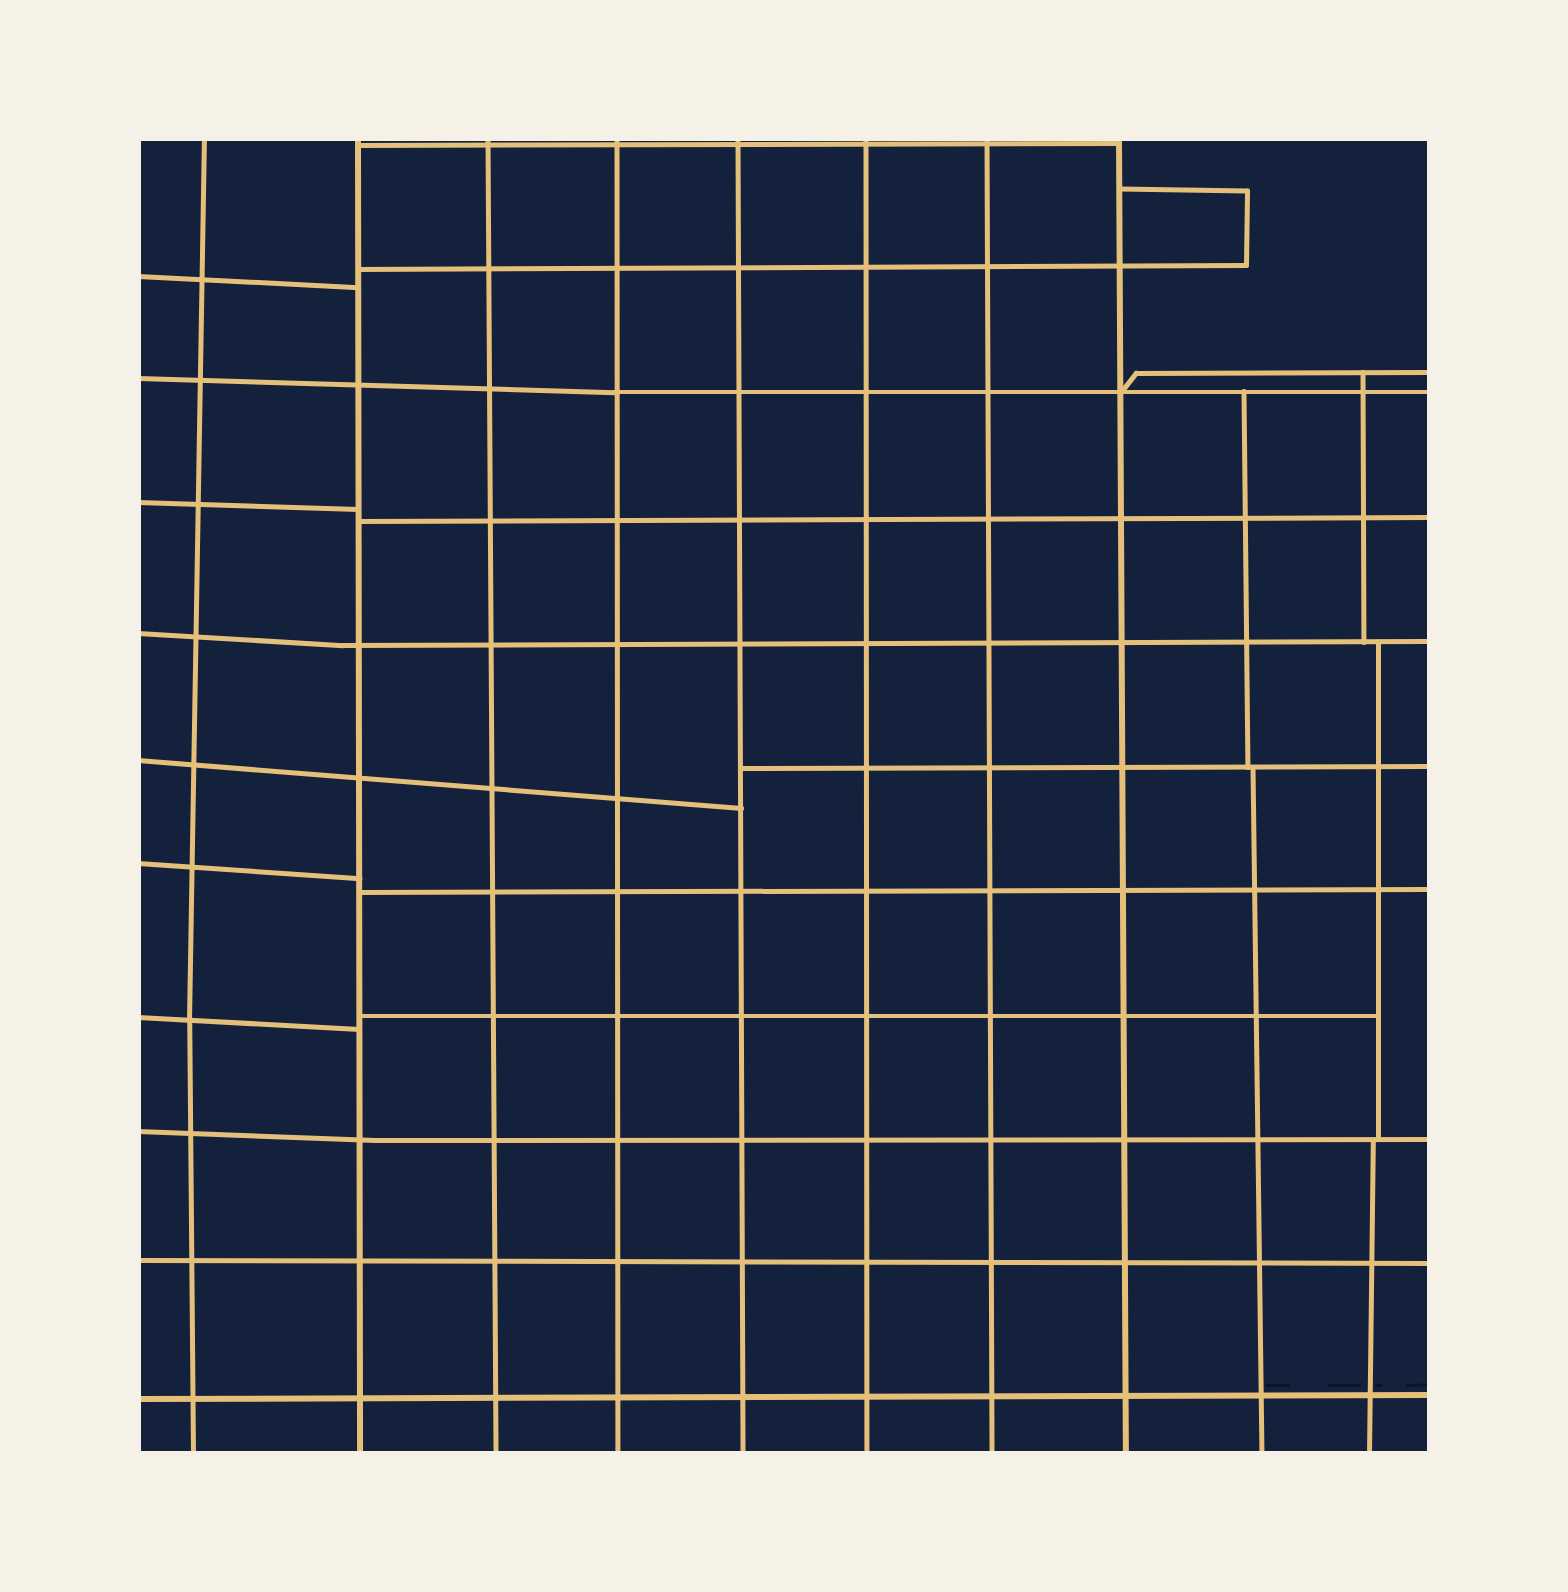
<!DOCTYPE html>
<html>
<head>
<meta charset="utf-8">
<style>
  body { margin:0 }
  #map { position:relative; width:1568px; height:1592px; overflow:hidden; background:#14213d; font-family:Roboto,sans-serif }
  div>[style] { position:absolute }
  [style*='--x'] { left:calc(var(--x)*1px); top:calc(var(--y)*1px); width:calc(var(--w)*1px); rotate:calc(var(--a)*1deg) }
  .stream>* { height:3px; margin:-1.5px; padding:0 1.5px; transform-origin:1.5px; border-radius:1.5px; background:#0b132b }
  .minor>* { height:4.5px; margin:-2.25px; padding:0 2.25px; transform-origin:2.25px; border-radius:2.25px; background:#e5c07b }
  .secondary>* { height:6px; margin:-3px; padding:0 3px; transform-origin:3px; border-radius:3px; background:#e5c07b }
  .primary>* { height:6px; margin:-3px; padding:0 3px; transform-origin:3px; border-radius:3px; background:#e5c07b }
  span { translate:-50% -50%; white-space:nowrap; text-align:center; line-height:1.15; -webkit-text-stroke:10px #f6f1e7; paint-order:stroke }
  .frame { position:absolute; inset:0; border:141px solid #f6f1e7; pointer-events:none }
</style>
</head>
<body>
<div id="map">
  <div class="stream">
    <i style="--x:1266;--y:1385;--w:22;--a:0"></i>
    <i style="--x:1328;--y:1385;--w:31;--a:0"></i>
    <i style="--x:1376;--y:1385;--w:5;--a:0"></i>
    <i style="--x:1406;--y:1385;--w:24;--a:-2"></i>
  </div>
  <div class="minor">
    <i style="--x:488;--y:138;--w:1316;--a:89.65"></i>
    <i style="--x:617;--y:138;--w:1316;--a:89.96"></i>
    <i style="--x:738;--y:138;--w:1316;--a:89.78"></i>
    <i style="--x:866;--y:138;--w:1316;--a:89.96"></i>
    <i style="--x:987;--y:138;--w:1316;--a:89.78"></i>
    <i style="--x:358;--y:145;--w:761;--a:-0.15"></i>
    <i style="--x:358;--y:269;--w:888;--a:-0.26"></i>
    <i style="--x:1246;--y:265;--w:74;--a:-89.2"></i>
    <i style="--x:1247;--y:191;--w:127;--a:-179.1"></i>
    <i style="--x:138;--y:276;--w:220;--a:2.9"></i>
    <i style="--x:1363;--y:372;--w:270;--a:89.8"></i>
    <i style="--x:138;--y:378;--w:476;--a:1.7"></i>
    <i style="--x:614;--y:392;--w:816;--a:0"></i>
    <i style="--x:1244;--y:391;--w:376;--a:89.4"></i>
    <i style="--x:1121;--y:392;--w:24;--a:-52"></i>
    <i style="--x:1136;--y:373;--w:294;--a:-0.2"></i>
    <i style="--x:138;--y:502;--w:220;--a:1.8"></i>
    <i style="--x:358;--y:521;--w:1072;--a:-0.21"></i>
    <i style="--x:138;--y:633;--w:205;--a:3.4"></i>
    <i style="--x:343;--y:645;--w:1087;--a:-0.21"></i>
    <i style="--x:138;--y:760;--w:605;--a:4.55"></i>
    <i style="--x:1253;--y:767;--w:687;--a:89.25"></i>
    <i style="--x:740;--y:768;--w:690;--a:-0.17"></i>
    <i style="--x:138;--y:863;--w:222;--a:3.9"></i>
    <i style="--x:359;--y:892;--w:1071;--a:-0.16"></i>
    <i style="--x:359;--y:1016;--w:1018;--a:0"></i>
    <i style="--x:138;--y:1017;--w:221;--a:3.1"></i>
    <i style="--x:138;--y:1131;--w:237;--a:2.2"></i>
    <i style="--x:375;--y:1140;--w:1055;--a:-0.05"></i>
    <i style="--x:1378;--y:1139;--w:497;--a:-90"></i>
    <i style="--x:138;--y:1260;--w:1292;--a:0.13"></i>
    <i style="--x:193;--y:1454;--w:433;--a:-90.5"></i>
    <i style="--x:189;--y:1021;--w:883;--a:-89.03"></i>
    <i style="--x:1369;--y:1454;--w:312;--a:-89.3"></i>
  </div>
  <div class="secondary">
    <i style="--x:358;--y:138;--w:1316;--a:89.91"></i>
    <i style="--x:1119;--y:138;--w:1316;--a:89.7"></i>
  </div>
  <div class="primary">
    <i style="--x:138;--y:1399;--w:1292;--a:-0.18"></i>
  </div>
  <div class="frame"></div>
</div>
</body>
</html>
